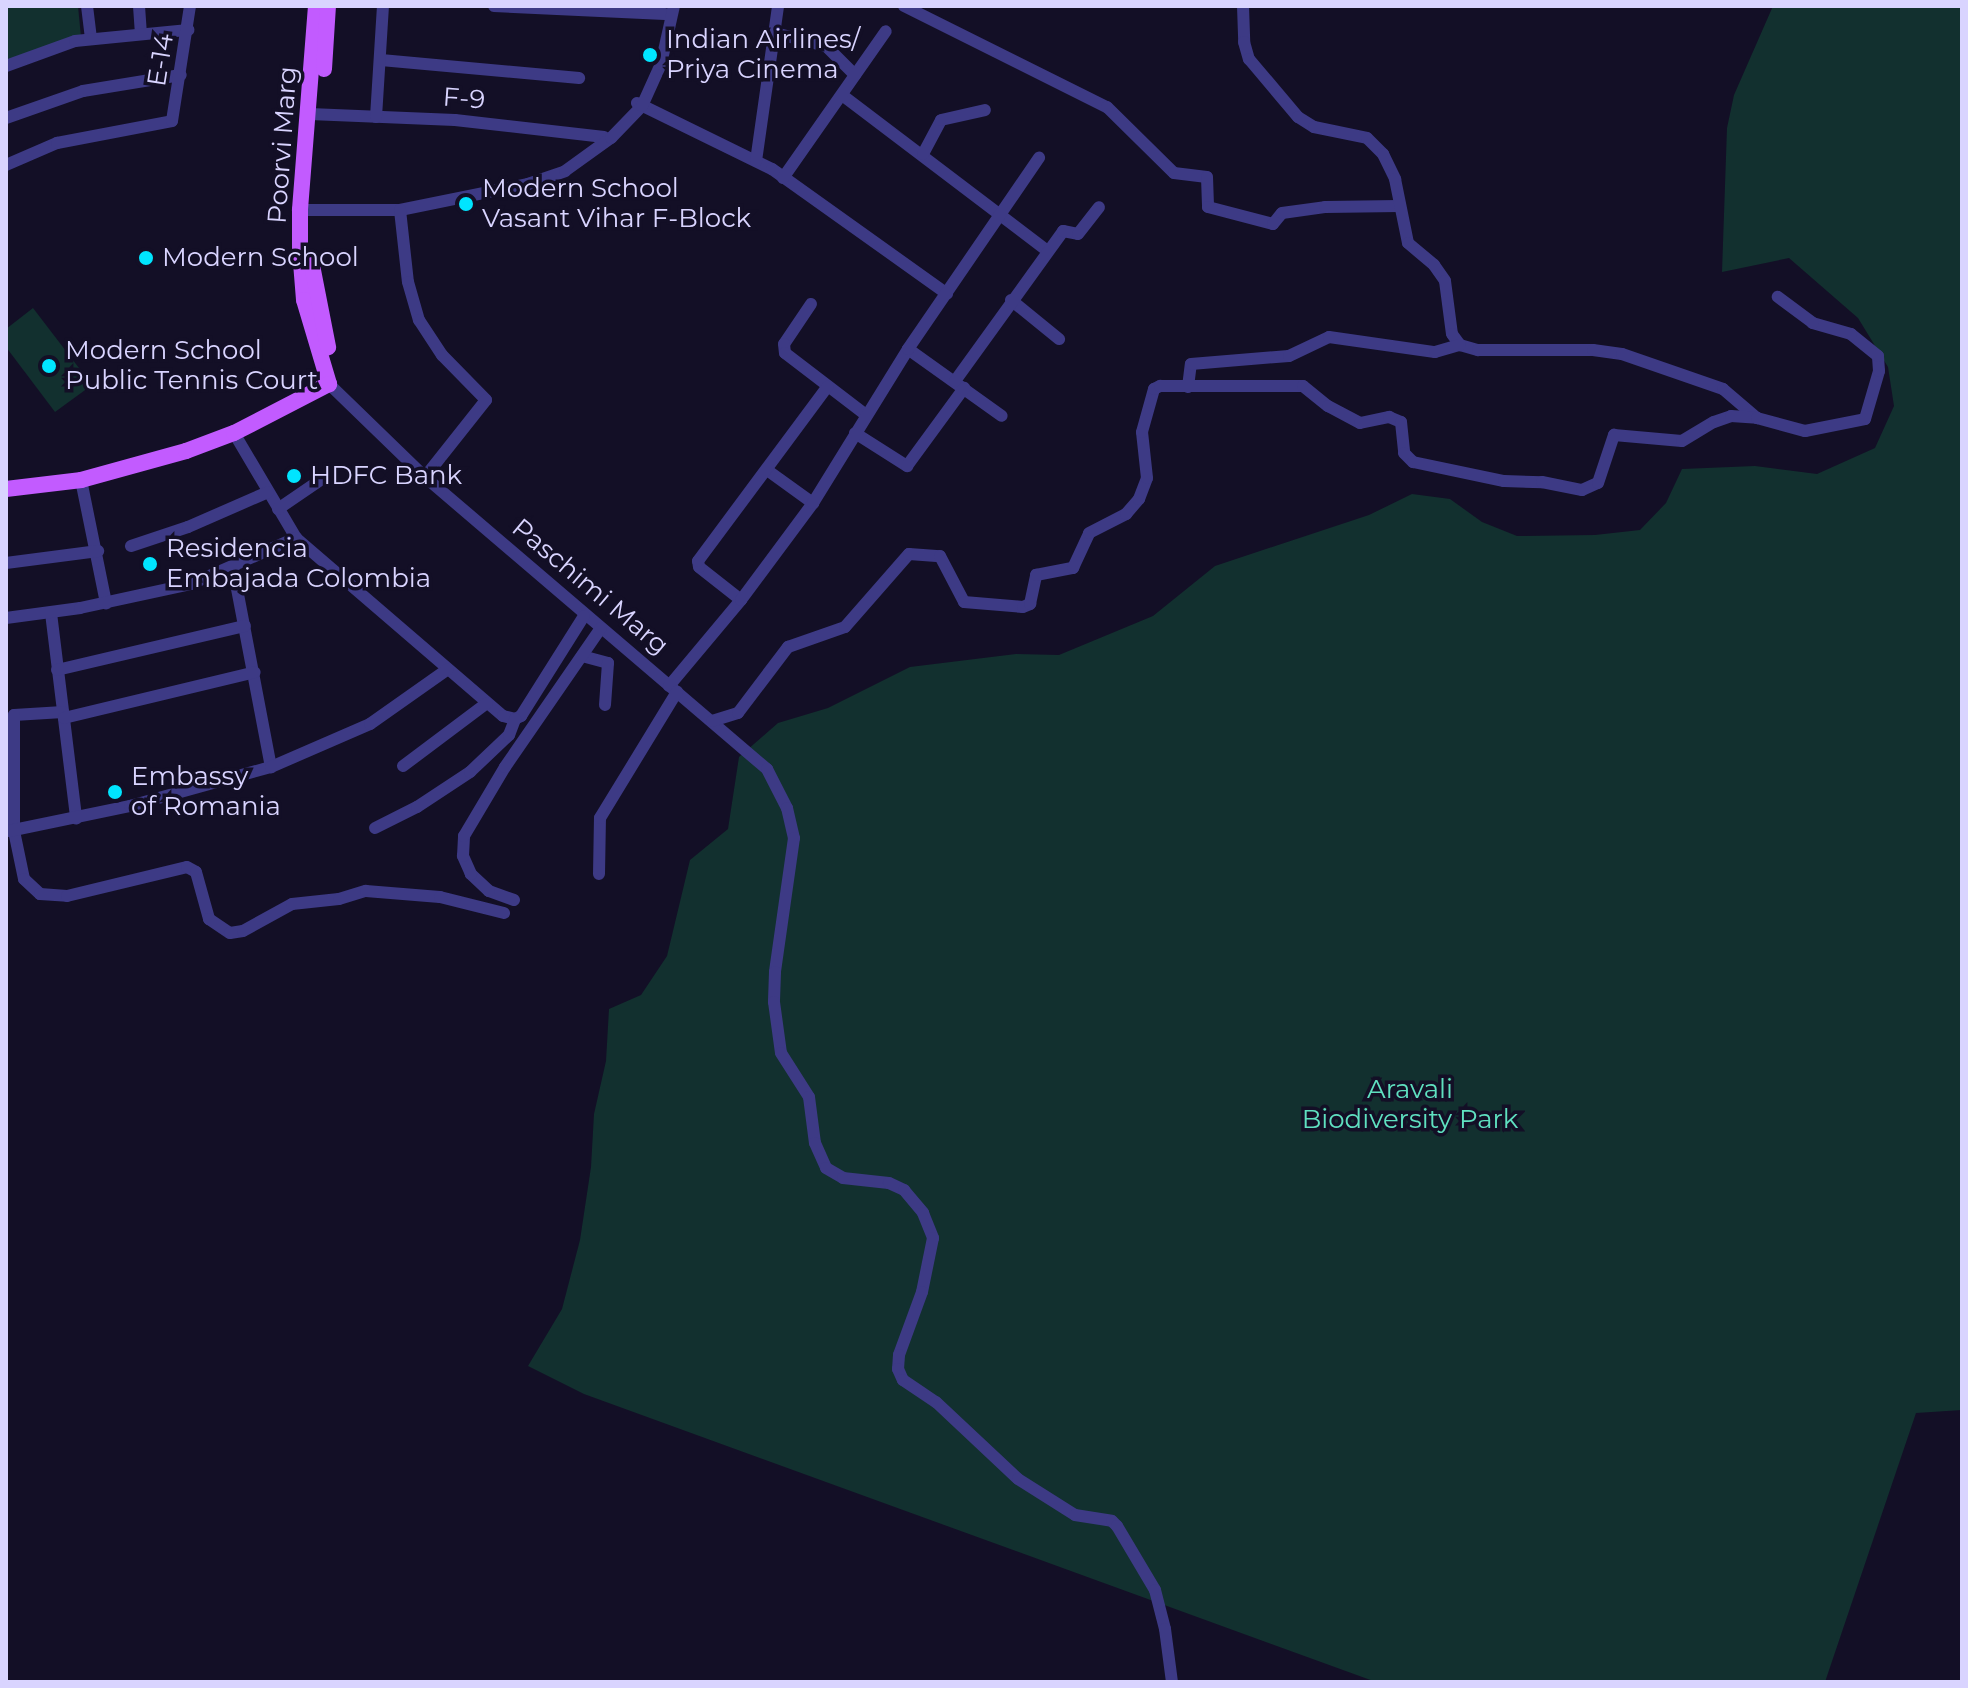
<!DOCTYPE html>
<html>
<head>
<meta charset="utf-8">
<style>
  body { margin:0 }
  #map { position:relative; width:1968px; height:1688px; overflow:hidden; background:#130f26; font-family:Montserrat,sans-serif }
  div>[style] { position:absolute }
  [style*='--x'] { left:calc(var(--x)*1px); top:calc(var(--y)*1px); width:calc(var(--w)*1px); rotate:calc(var(--a)*1deg) }
  .green>* { inset:0; background:#12302f }
  .minor>* { height:12px; margin:-6px; padding:0 6px; transform-origin:6px; border-radius:6px; background:#3d3a85 }
  .major>* { height:16px; margin:-8px; padding:0 8px; transform-origin:8px; border-radius:8px; background:#c25bff }
  .dots>* { width:22px; height:22px; translate:-50% -50%; box-sizing:border-box; border:4px solid #130f26; border-radius:50% }
  span { translate:-50% -50%; white-space:nowrap; text-align:center; line-height:1.15; -webkit-text-stroke:7px #130f26; paint-order:stroke }
  .poi-label { font-size:26px; color:#d9d4ff }
  .left { translate:0 -50%; text-align:left }
  .street-label { font-size:26px; color:#d9d4ff }
  .park-label { font-size:26px; color:#5fe0c0 }
  .frame { position:absolute; inset:0; border:8px solid #d9d4ff; pointer-events:none }
</style>
</head>
<body>
<div id="map">
  <div class="green">
    <i style="clip-path:polygon(6px 6px,78px 6px,81px 37px,10px 60px,6px 56px)"></i>
    <i style="clip-path:polygon(1773px 6px,1962px 6px,1962px 1410px,1916px 1413px,1825px 1682px,1376px 1682px,584px 1394px,528px 1366px,562px 1309px,580px 1240px,591px 1167px,594px 1114px,606px 1061px,609px 1009px,641px 995px,667px 956px,690px 860px,728px 829px,739px 757px,778px 723px,828px 708px,910px 667px,1016px 654px,1059px 655px,1153px 616px,1215px 566px,1369px 515px,1412px 494px,1450px 499px,1482px 522px,1517px 536px,1595px 535px,1640px 530px,1666px 503px,1682px 469px,1755px 466px,1817px 474px,1875px 448px,1894px 406px,1888px 367px,1858px 318px,1789px 258px,1722px 272px,1727px 128px,1734px 95px)"></i>
    <i style="clip-path:polygon(33px 308px,92px 385px,55px 412px,6px 347px,6px 329px)"></i>
  </div>
  <div class="minor">
    <i style="--x:87;--y:6;--w:32;--a:83"></i>
    <i style="--x:139;--y:6;--w:26;--a:86"></i>
    <i style="--x:494;--y:6;--w:171;--a:2.7"></i>
    <i style="--x:904;--y:6;--w:227;--a:26.5"></i>
    <i style="--x:1107;--y:107;--w:94;--a:44.6"></i>
    <i style="--x:1174;--y:173;--w:33;--a:7"></i>
    <i style="--x:1207;--y:177;--w:30;--a:88"></i>
    <i style="--x:1208;--y:207;--w:67;--a:14.7"></i>
    <i style="--x:1273;--y:224;--w:14;--a:-51"></i>
    <i style="--x:1282;--y:213;--w:43;--a:-7.9"></i>
    <i style="--x:1325;--y:207;--w:74;--a:-0.8"></i>
    <i style="--x:1243;--y:6;--w:36;--a:88"></i>
    <i style="--x:1244;--y:42;--w:18;--a:74"></i>
    <i style="--x:1249;--y:59;--w:76;--a:49.8"></i>
    <i style="--x:1298;--y:117;--w:19;--a:32"></i>
    <i style="--x:1314;--y:127;--w:54;--a:11.7"></i>
    <i style="--x:1367;--y:138;--w:23;--a:45"></i>
    <i style="--x:1383;--y:154;--w:28;--a:64"></i>
    <i style="--x:1395;--y:179;--w:65;--a:78.5"></i>
    <i style="--x:1408;--y:243;--w:34;--a:40"></i>
    <i style="--x:1434;--y:265;--w:19;--a:55"></i>
    <i style="--x:1445;--y:281;--w:53;--a:82.5"></i>
    <i style="--x:1452;--y:334;--w:14;--a:54"></i>
    <i style="--x:1460;--y:345;--w:19;--a:16"></i>
    <i style="--x:1478;--y:350;--w:115;--a:0"></i>
    <i style="--x:1593;--y:350;--w:29;--a:8"></i>
    <i style="--x:1622;--y:354;--w:107;--a:19.1"></i>
    <i style="--x:1723;--y:389;--w:45;--a:40.5"></i>
    <i style="--x:775;--y:33;--w:53;--a:14.3"></i>
    <i style="--x:826;--y:46;--w:41;--a:45"></i>
    <i style="--x:381;--y:60;--w:199;--a:5.2"></i>
    <i style="--x:6;--y:66;--w:73;--a:-19.9"></i>
    <i style="--x:75;--y:41;--w:114;--a:-5.6"></i>
    <i style="--x:842;--y:95;--w:256;--a:37.2"></i>
    <i style="--x:637;--y:103;--w:150;--a:26.1"></i>
    <i style="--x:772;--y:169;--w:215;--a:35.5"></i>
    <i style="--x:310;--y:114;--w:145;--a:2.4"></i>
    <i style="--x:455;--y:120;--w:150;--a:6.5"></i>
    <i style="--x:376;--y:117;--w:111;--a:-86.4"></i>
    <i style="--x:6;--y:118;--w:82;--a:-19.3"></i>
    <i style="--x:83;--y:91;--w:99;--a:-9.3"></i>
    <i style="--x:923;--y:154;--w:38;--a:-62"></i>
    <i style="--x:941;--y:120;--w:45;--a:-12.8"></i>
    <i style="--x:756;--y:161;--w:157;--a:-81.9"></i>
    <i style="--x:6;--y:165;--w:56;--a:-23.3"></i>
    <i style="--x:57;--y:143;--w:117;--a:-10.8"></i>
    <i style="--x:172;--y:121;--w:116;--a:-81.1"></i>
    <i style="--x:783;--y:178;--w:179;--a:-55"></i>
    <i style="--x:300;--y:210;--w:100;--a:0"></i>
    <i style="--x:400;--y:210;--w:131;--a:-11.5"></i>
    <i style="--x:528;--y:184;--w:39;--a:-19"></i>
    <i style="--x:565;--y:171;--w:57;--a:-35.7"></i>
    <i style="--x:611;--y:138;--w:45;--a:-45.9"></i>
    <i style="--x:642;--y:106;--w:46;--a:-65.7"></i>
    <i style="--x:661;--y:64;--w:59;--a:-77.4"></i>
    <i style="--x:400;--y:210;--w:72;--a:83.7"></i>
    <i style="--x:408;--y:282;--w:40;--a:74"></i>
    <i style="--x:419;--y:320;--w:42;--a:56.7"></i>
    <i style="--x:442;--y:355;--w:63;--a:45.6"></i>
    <i style="--x:486;--y:400;--w:98;--a:128.4"></i>
    <i style="--x:1011;--y:300;--w:62;--a:39.1"></i>
    <i style="--x:811;--y:304;--w:48;--a:124"></i>
    <i style="--x:784;--y:344;--w:9;--a:84"></i>
    <i style="--x:785;--y:353;--w:102;--a:37.4"></i>
    <i style="--x:908;--y:349;--w:115;--a:35.5"></i>
    <i style="--x:955;--y:381;--w:185;--a:-54.2"></i>
    <i style="--x:1063;--y:231;--w:15;--a:11"></i>
    <i style="--x:1078;--y:234;--w:34;--a:-52"></i>
    <i style="--x:329;--y:384;--w:134;--a:44.1"></i>
    <i style="--x:425;--y:477;--w:450;--a:40.5"></i>
    <i style="--x:767;--y:769;--w:44;--a:62.9"></i>
    <i style="--x:787;--y:808;--w:31;--a:77"></i>
    <i style="--x:794;--y:838;--w:135;--a:98.1"></i>
    <i style="--x:775;--y:972;--w:30;--a:92"></i>
    <i style="--x:774;--y:1002;--w:51;--a:82.2"></i>
    <i style="--x:781;--y:1053;--w:52;--a:57.5"></i>
    <i style="--x:809;--y:1097;--w:46;--a:82.6"></i>
    <i style="--x:815;--y:1143;--w:27;--a:66"></i>
    <i style="--x:826;--y:1168;--w:20;--a:30"></i>
    <i style="--x:843;--y:1178;--w:46;--a:6.2"></i>
    <i style="--x:889;--y:1183;--w:17;--a:25"></i>
    <i style="--x:904;--y:1190;--w:30;--a:50"></i>
    <i style="--x:923;--y:1213;--w:27;--a:68"></i>
    <i style="--x:933;--y:1238;--w:55;--a:101.5"></i>
    <i style="--x:922;--y:1292;--w:67;--a:110.1"></i>
    <i style="--x:899;--y:1355;--w:14;--a:94"></i>
    <i style="--x:898;--y:1369;--w:12;--a:66"></i>
    <i style="--x:903;--y:1380;--w:40;--a:34"></i>
    <i style="--x:936;--y:1402;--w:112;--a:43.2"></i>
    <i style="--x:1018;--y:1479;--w:67;--a:32.3"></i>
    <i style="--x:1075;--y:1515;--w:37;--a:9"></i>
    <i style="--x:1112;--y:1521;--w:7;--a:45"></i>
    <i style="--x:1117;--y:1526;--w:74;--a:59.3"></i>
    <i style="--x:1155;--y:1590;--w:40;--a:75.6"></i>
    <i style="--x:1165;--y:1629;--w:53;--a:82.5"></i>
    <i style="--x:1188;--y:387;--w:23;--a:-83"></i>
    <i style="--x:1191;--y:364;--w:98;--a:-4.7"></i>
    <i style="--x:1289;--y:356;--w:44;--a:-25.4"></i>
    <i style="--x:1329;--y:337;--w:107;--a:8.1"></i>
    <i style="--x:1435;--y:352;--w:26;--a:-16"></i>
    <i style="--x:234;--y:433;--w:122;--a:59.4"></i>
    <i style="--x:296;--y:538;--w:273;--a:40.7"></i>
    <i style="--x:503;--y:716;--w:12;--a:14"></i>
    <i style="--x:515;--y:719;--w:7;--a:-27"></i>
    <i style="--x:521;--y:716;--w:118;--a:-57.8"></i>
    <i style="--x:855;--y:433;--w:62;--a:32.4"></i>
    <i style="--x:907;--y:466;--w:97;--a:-53.8"></i>
    <i style="--x:767;--y:470;--w:57;--a:35.7"></i>
    <i style="--x:81;--y:480;--w:126;--a:78.5"></i>
    <i style="--x:278;--y:509;--w:50;--a:-34.3"></i>
    <i style="--x:131;--y:546;--w:60;--a:-18.4"></i>
    <i style="--x:188;--y:527;--w:87;--a:-23.6"></i>
    <i style="--x:6;--y:563;--w:93;--a:-7.4"></i>
    <i style="--x:233;--y:568;--w:203;--a:79.2"></i>
    <i style="--x:741;--y:600;--w:53;--a:-141.8"></i>
    <i style="--x:699;--y:567;--w:6;--a:-99"></i>
    <i style="--x:698;--y:561;--w:217;--a:-53.4"></i>
    <i style="--x:51;--y:613;--w:207;--a:83"></i>
    <i style="--x:6;--y:618;--w:75;--a:-7.7"></i>
    <i style="--x:80;--y:608;--w:114;--a:-12.2"></i>
    <i style="--x:191;--y:584;--w:115;--a:-23.7"></i>
    <i style="--x:582;--y:656;--w:27;--a:15"></i>
    <i style="--x:608;--y:663;--w:42;--a:94.1"></i>
    <i style="--x:57;--y:670;--w:193;--a:-13.2"></i>
    <i style="--x:669;--y:686;--w:112;--a:-50.1"></i>
    <i style="--x:741;--y:600;--w:121;--a:-53.4"></i>
    <i style="--x:813;--y:503;--w:181;--a:-58.3"></i>
    <i style="--x:908;--y:349;--w:232;--a:-55.6"></i>
    <i style="--x:63;--y:712;--w:49;--a:176.5"></i>
    <i style="--x:14;--y:715;--w:116;--a:90"></i>
    <i style="--x:14;--y:831;--w:49;--a:78.2"></i>
    <i style="--x:24;--y:879;--w:22;--a:43"></i>
    <i style="--x:40;--y:894;--w:27;--a:4"></i>
    <i style="--x:67;--y:896;--w:123;--a:-13.6"></i>
    <i style="--x:187;--y:867;--w:10;--a:29"></i>
    <i style="--x:196;--y:872;--w:49;--a:74.5"></i>
    <i style="--x:209;--y:919;--w:25;--a:34"></i>
    <i style="--x:230;--y:933;--w:13;--a:-9"></i>
    <i style="--x:243;--y:931;--w:56;--a:-28.9"></i>
    <i style="--x:292;--y:904;--w:47;--a:-6.1"></i>
    <i style="--x:339;--y:899;--w:28;--a:-17"></i>
    <i style="--x:366;--y:891;--w:74;--a:4.6"></i>
    <i style="--x:440;--y:897;--w:66;--a:14"></i>
    <i style="--x:64;--y:718;--w:196;--a:-13.5"></i>
    <i style="--x:712;--y:721;--w:27;--a:-17"></i>
    <i style="--x:738;--y:713;--w:83;--a:-52.9"></i>
    <i style="--x:788;--y:647;--w:60;--a:-19.3"></i>
    <i style="--x:845;--y:627;--w:97;--a:-48.8"></i>
    <i style="--x:909;--y:554;--w:31;--a:4"></i>
    <i style="--x:940;--y:556;--w:52;--a:62.4"></i>
    <i style="--x:964;--y:602;--w:59;--a:4.8"></i>
    <i style="--x:1023;--y:607;--w:8;--a:-23"></i>
    <i style="--x:1030;--y:604;--w:30;--a:-78"></i>
    <i style="--x:1036;--y:575;--w:38;--a:-11"></i>
    <i style="--x:1073;--y:568;--w:38;--a:-65"></i>
    <i style="--x:1089;--y:533;--w:42;--a:-27.2"></i>
    <i style="--x:1126;--y:514;--w:20;--a:-49"></i>
    <i style="--x:1139;--y:499;--w:22;--a:-69"></i>
    <i style="--x:1147;--y:478;--w:46;--a:-96.2"></i>
    <i style="--x:1142;--y:432;--w:45;--a:-74.4"></i>
    <i style="--x:1154;--y:389;--w:7;--a:-27"></i>
    <i style="--x:1160;--y:386;--w:143;--a:0"></i>
    <i style="--x:1303;--y:386;--w:32;--a:39"></i>
    <i style="--x:1328;--y:406;--w:36;--a:28"></i>
    <i style="--x:1360;--y:423;--w:30;--a:-12"></i>
    <i style="--x:1389;--y:417;--w:13;--a:23"></i>
    <i style="--x:1401;--y:422;--w:31;--a:84"></i>
    <i style="--x:1404;--y:453;--w:13;--a:45"></i>
    <i style="--x:1413;--y:462;--w:93;--a:11.8"></i>
    <i style="--x:1504;--y:481;--w:38;--a:2"></i>
    <i style="--x:1542;--y:482;--w:41;--a:11.3"></i>
    <i style="--x:1582;--y:490;--w:17;--a:-24"></i>
    <i style="--x:1598;--y:483;--w:51;--a:-71.6"></i>
    <i style="--x:1614;--y:435;--w:68;--a:5"></i>
    <i style="--x:1682;--y:441;--w:37;--a:-31"></i>
    <i style="--x:1714;--y:422;--w:18;--a:-19"></i>
    <i style="--x:1731;--y:416;--w:26;--a:4"></i>
    <i style="--x:1757;--y:418;--w:50;--a:15.2"></i>
    <i style="--x:1805;--y:431;--w:61;--a:-11.3"></i>
    <i style="--x:1865;--y:419;--w:50;--a:-73.7"></i>
    <i style="--x:1879;--y:371;--w:15;--a:-94"></i>
    <i style="--x:1878;--y:356;--w:35;--a:-141"></i>
    <i style="--x:1851;--y:334;--w:40;--a:-164"></i>
    <i style="--x:1813;--y:323;--w:44;--a:-143.4"></i>
    <i style="--x:403;--y:766;--w:105;--a:-36.9"></i>
    <i style="--x:375;--y:828;--w:47;--a:-26.6"></i>
    <i style="--x:417;--y:807;--w:64;--a:-33.4"></i>
    <i style="--x:470;--y:772;--w:54;--a:-43.5"></i>
    <i style="--x:509;--y:735;--w:17;--a:-69"></i>
    <i style="--x:9;--y:831;--w:124;--a:-11.7"></i>
    <i style="--x:130;--y:806;--w:146;--a:-15.5"></i>
    <i style="--x:271;--y:767;--w:108;--a:-23.5"></i>
    <i style="--x:370;--y:724;--w:95;--a:-35.2"></i>
    <i style="--x:599;--y:874;--w:56;--a:-89"></i>
    <i style="--x:600;--y:818;--w:148;--a:-58.6"></i>
    <i style="--x:514;--y:900;--w:27;--a:-160"></i>
    <i style="--x:489;--y:891;--w:25;--a:-137"></i>
    <i style="--x:471;--y:874;--w:20;--a:-114"></i>
    <i style="--x:463;--y:856;--w:20;--a:-87"></i>
    <i style="--x:464;--y:836;--w:80;--a:-59.3"></i>
    <i style="--x:505;--y:767;--w:169;--a:-55.4"></i>
  </div>
  <div class="major">
    <i style="--x:316;--y:6;--w:205;--a:94.5"></i>
    <i style="--x:300;--y:210;--w:40;--a:90"></i>
    <i style="--x:300;--y:250;--w:50;--a:85.4"></i>
    <i style="--x:304;--y:300;--w:88;--a:73.4"></i>
    <i style="--x:324;--y:69;--w:63;--a:-86.4"></i>
    <i style="--x:311;--y:260;--w:89;--a:78.9"></i>
    <i style="--x:6;--y:489;--w:76;--a:-6.8"></i>
    <i style="--x:81;--y:480;--w:109;--a:-15.4"></i>
    <i style="--x:186;--y:451;--w:51;--a:-20.6"></i>
    <i style="--x:234;--y:433;--w:107;--a:-27.3"></i>
  </div>
  <div class="dots">
    <i style="left:650px;top:55px;background:#00e5ff"></i>
    <i style="left:466px;top:204px;background:#00e5ff"></i>
    <i style="left:146px;top:258px;background:#00e5ff"></i>
    <i style="left:49px;top:366px;background:#00e5ff"></i>
    <i style="left:294px;top:476px;background:#00e5ff"></i>
    <i style="left:150px;top:564px;background:#00e5ff"></i>
    <i style="left:115px;top:792px;background:#00e5ff"></i>
  </div>
  <div class="poi-label">
    <span class="left" style="left:666px;top:55px">Indian Airlines/<br>Priya Cinema</span>
    <span class="left" style="left:482px;top:204px">Modern School<br>Vasant Vihar F-Block</span>
    <span class="left" style="left:162px;top:258px">Modern School</span>
    <span class="left" style="left:65px;top:366px">Modern School<br>Public Tennis Court</span>
    <span class="left" style="left:310px;top:476px">HDFC Bank</span>
    <span class="left" style="left:166px;top:564px">Residencia<br>Embajada Colombia</span>
    <span class="left" style="left:131px;top:792px">Embassy<br>of Romania</span>
  </div>
  <div class="street-label">
    <span style="left:161px;top:60px;rotate:-81deg">E-14</span>
    <span style="left:464px;top:99px;rotate:4deg">F-9</span>
    <span style="left:283px;top:145px;rotate:-86deg">Poorvi Marg</span>
    <span style="left:590px;top:587px;rotate:40deg">Paschimi Marg</span>
  </div>
  <div class="park-label">
    <span style="left:1410px;top:1105px">Aravali<br>Biodiversity Park</span>
  </div>
  <div class="frame"></div>
</div>
</body>
</html>
